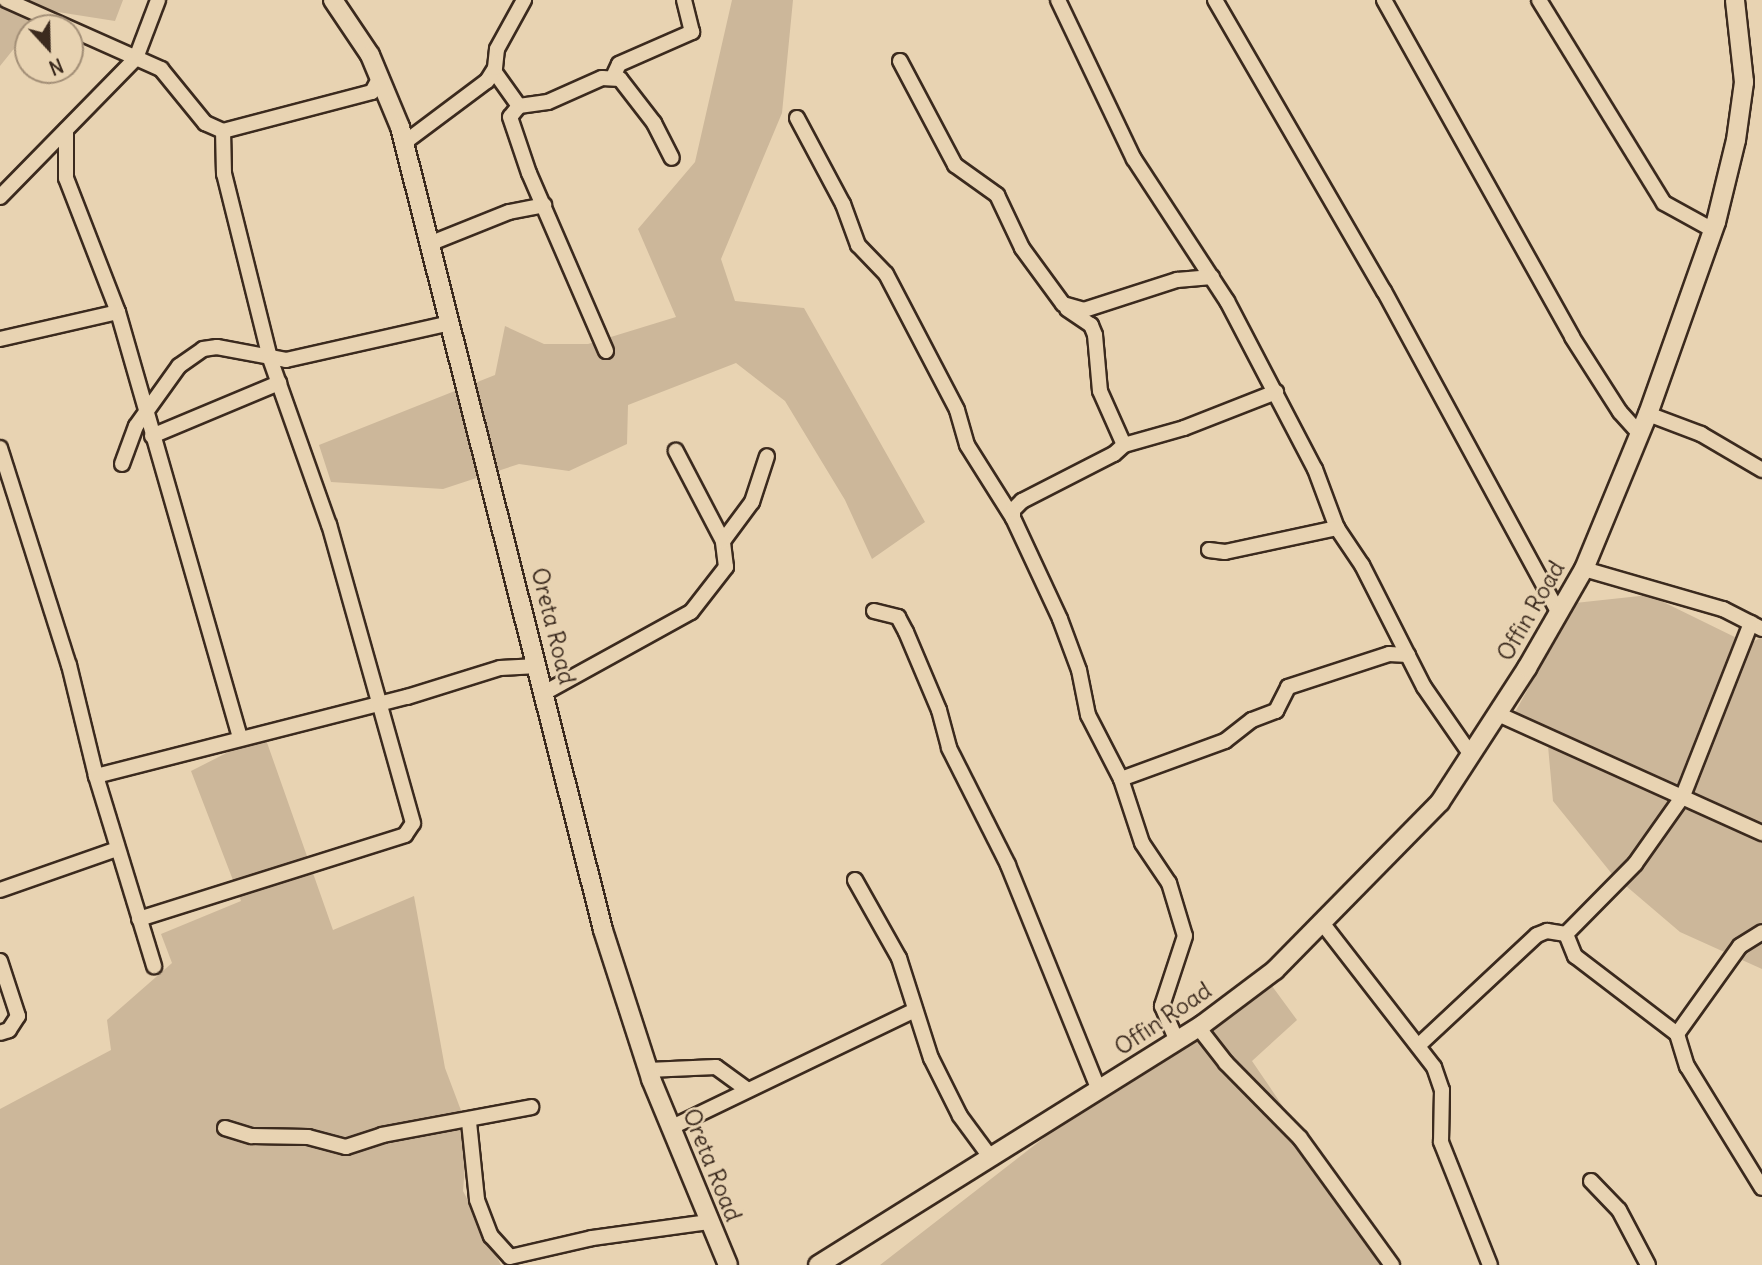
<!DOCTYPE html>
<html>
<head>
<meta charset="utf-8">
<style>
  body { margin:0 }
  #map { position:relative; width:1762px; height:1265px; overflow:hidden; background:#e8d3b2; font-family:Delius,sans-serif }
  div>[style] { position:absolute }
  [style*='--x'] { left:calc(var(--x)*1px); top:calc(var(--y)*1px); width:calc(var(--w)*1px); rotate:calc(var(--a)*1deg) }
  .green>* { inset:0; background:#ccb79a }
  .roads { filter:drop-shadow(2px 0 #3b2a1e) drop-shadow(-2px 0 #3b2a1e) drop-shadow(0 2px #3b2a1e) drop-shadow(0 -2px #3b2a1e) }
  .minor>* { height:14px; margin:-7px; padding:0 7px; transform-origin:7px; border-radius:7px; background:#e8d3b2 }
  .tertiary>* { height:18px; margin:-9px; padding:0 9px; transform-origin:9px; border-radius:9px; background:#e8d3b2 }
  span { translate:-50% -50%; white-space:nowrap; text-align:center; line-height:1.15; -webkit-text-stroke:5px #e8d3b2; paint-order:stroke }
  .street-label { font-size:23px; color:#3b2a1e }
  .north { position:absolute; left:14px; top:14px; width:70px; height:70px; box-sizing:border-box; background:#e8d3b2; border:2px solid #a38f77; border-radius:50%; rotate:158deg; font-size:19px; font-weight:700; line-height:28px; text-align:center; color:#3b2a1e }
  .north::after { content:''; display:block; margin:auto; width:24px; height:32px; background:#3b2a1e; clip-path:polygon(50% 0,100% 100%,50% 72%,0 100%) }
</style>
</head>
<body>
<div id="map">
  <div class="green">
    <i style="clip-path:polygon(0 0,123px 0,115px 21px,45px 10px,0 66px)"></i>
    <i style="clip-path:polygon(732px 0,793px 0,782px 113px,721px 259px,735px 301px,804px 308px,925px 522px,872px 559px,845px 500px,785px 401px,736px 363px,628px 405px,627px 444px,569px 471px,519px 464px,443px 489px,331px 482px,319px 445px,495px 375px,505px 326px,544px 344px,588px 344px,676px 317px,638px 229px,695px 162px)"></i>
    <i style="clip-path:polygon(1649px 595px,1749px 644px,1762px 637px,1762px 969px,1680px 932px,1612px 874px,1553px 801px,1548px 746px,1507px 727px,1575px 603px)"></i>
    <i style="clip-path:polygon(264px 734px,333px 930px,414px 896px,445px 1068px,468px 1129px,463px 1191px,501px 1265px,0 1265px,0 1109px,111px 1050px,107px 1020px,172px 963px,161px 934px,241px 901px,191px 771px)"></i>
    <i style="clip-path:polygon(1272px 986px,1297px 1020px,1252px 1061px,1391px 1265px,880px 1265px,1063px 1123px)"></i>
  </div>
  <div class="roads">
    <div class="minor">
      <i style="--x:6;--y:0;--w:170;--a:24"></i>
      <i style="--x:161;--y:69;--w:70;--a:50.8"></i>
      <i style="--x:205;--y:123;--w:20;--a:24"></i>
      <i style="--x:223;--y:131;--w:154;--a:-14.7"></i>
      <i style="--x:372;--y:92;--w:17;--a:-62"></i>
      <i style="--x:1058;--y:0;--w:176;--a:64.5"></i>
      <i style="--x:1134;--y:159;--w:170;--a:56.8"></i>
      <i style="--x:1227;--y:301;--w:190;--a:62.4"></i>
      <i style="--x:1315;--y:469;--w:63;--a:69.6"></i>
      <i style="--x:1337;--y:528;--w:45;--a:56"></i>
      <i style="--x:1362;--y:565;--w:137;--a:63.1"></i>
      <i style="--x:1424;--y:687;--w:83;--a:55.3"></i>
      <i style="--x:1215;--y:0;--w:337;--a:59.9"></i>
      <i style="--x:1384;--y:291;--w:364;--a:61.5"></i>
      <i style="--x:1384;--y:0;--w:386;--a:60.8"></i>
      <i style="--x:1572;--y:337;--w:89;--a:57.4"></i>
      <i style="--x:1620;--y:412;--w:30;--a:48"></i>
      <i style="--x:1539;--y:0;--w:238;--a:58.4"></i>
      <i style="--x:1664;--y:203;--w:56;--a:28.9"></i>
      <i style="--x:900;--y:61;--w:118;--a:62.1"></i>
      <i style="--x:955;--y:165;--w:52;--a:35.5"></i>
      <i style="--x:997;--y:195;--w:59;--a:64.7"></i>
      <i style="--x:1022;--y:248;--w:69;--a:53.8"></i>
      <i style="--x:1063;--y:304;--w:22;--a:16"></i>
      <i style="--x:1084;--y:310;--w:98;--a:-17.9"></i>
      <i style="--x:1177;--y:280;--w:35;--a:-5"></i>
      <i style="--x:494;--y:71;--w:43;--a:54.5"></i>
      <i style="--x:519;--y:106;--w:29;--a:-8"></i>
      <i style="--x:548;--y:102;--w:59;--a:-24"></i>
      <i style="--x:602;--y:78;--w:18;--a:3"></i>
      <i style="--x:620;--y:79;--w:56;--a:52.3"></i>
      <i style="--x:654;--y:123;--w:39;--a:63"></i>
      <i style="--x:613;--y:77;--w:14;--a:-65"></i>
      <i style="--x:619;--y:64;--w:80;--a:-23.7"></i>
      <i style="--x:692;--y:32;--w:33;--a:-104"></i>
      <i style="--x:519;--y:106;--w:14;--a:129"></i>
      <i style="--x:510;--y:117;--w:59;--a:71.3"></i>
      <i style="--x:529;--y:173;--w:194;--a:66.6"></i>
      <i style="--x:797;--y:118;--w:98;--a:61.9"></i>
      <i style="--x:843;--y:204;--w:44;--a:69.9"></i>
      <i style="--x:858;--y:245;--w:40;--a:46"></i>
      <i style="--x:886;--y:274;--w:153;--a:62.4"></i>
      <i style="--x:957;--y:410;--w:36;--a:74"></i>
      <i style="--x:967;--y:445;--w:86;--a:57.8"></i>
      <i style="--x:1013;--y:518;--w:111;--a:65"></i>
      <i style="--x:1060;--y:619;--w:54;--a:69.6"></i>
      <i style="--x:1079;--y:670;--w:46;--a:78.7"></i>
      <i style="--x:1088;--y:715;--w:72;--a:62.7"></i>
      <i style="--x:1121;--y:779;--w:67;--a:71.8"></i>
      <i style="--x:1142;--y:843;--w:48;--a:56"></i>
      <i style="--x:1169;--y:883;--w:55;--a:73.2"></i>
      <i style="--x:1185;--y:936;--w:74;--a:108.2"></i>
      <i style="--x:1162;--y:1006;--w:38;--a:67"></i>
      <i style="--x:66;--y:130;--w:48;--a:90"></i>
      <i style="--x:66;--y:178;--w:144;--a:68.8"></i>
      <i style="--x:118;--y:312;--w:442;--a:74"></i>
      <i style="--x:404;--y:143;--w:104;--a:-36.8"></i>
      <i style="--x:487;--y:81;--w:15;--a:-58"></i>
      <i style="--x:495;--y:68;--w:19;--a:-84"></i>
      <i style="--x:497;--y:49;--w:56;--a:-61.1"></i>
      <i style="--x:0;--y:197;--w:194;--a:-45.6"></i>
      <i style="--x:136;--y:58;--w:62;--a:-69.2"></i>
      <i style="--x:429;--y:244;--w:86;--a:-21.8"></i>
      <i style="--x:509;--y:212;--w:36;--a:-11"></i>
      <i style="--x:1067;--y:309;--w:29;--a:34"></i>
      <i style="--x:1091;--y:325;--w:11;--a:68"></i>
      <i style="--x:1095;--y:335;--w:56;--a:84.9"></i>
      <i style="--x:1100;--y:391;--w:59;--a:66"></i>
      <i style="--x:0;--y:339;--w:121;--a:-12.9"></i>
      <i style="--x:1648;--y:414;--w:57;--a:20.7"></i>
      <i style="--x:1701;--y:434;--w:71;--a:30.5"></i>
      <i style="--x:152;--y:436;--w:138;--a:-22.7"></i>
      <i style="--x:0;--y:448;--w:228;--a:72.4"></i>
      <i style="--x:69;--y:665;--w:114;--a:76.3"></i>
      <i style="--x:96;--y:776;--w:199;--a:73"></i>
      <i style="--x:122;--y:464;--w:40;--a:-69.8"></i>
      <i style="--x:136;--y:426;--w:74;--a:-54.4"></i>
      <i style="--x:179;--y:366;--w:29;--a:-35"></i>
      <i style="--x:203;--y:349;--w:14;--a:-8"></i>
      <i style="--x:217;--y:347;--w:70;--a:10.7"></i>
      <i style="--x:286;--y:360;--w:168;--a:-12.7"></i>
      <i style="--x:1013;--y:518;--w:8;--a:-90"></i>
      <i style="--x:1013;--y:510;--w:13;--a:-45"></i>
      <i style="--x:1022;--y:501;--w:103;--a:-27.1"></i>
      <i style="--x:1114;--y:454;--w:13;--a:-42"></i>
      <i style="--x:1124;--y:445;--w:62;--a:-15.8"></i>
      <i style="--x:1184;--y:428;--w:99;--a:-21.4"></i>
      <i style="--x:723;--y:541;--w:49;--a:-53.4"></i>
      <i style="--x:752;--y:502;--w:48;--a:-71.9"></i>
      <i style="--x:1209;--y:550;--w:16;--a:7"></i>
      <i style="--x:1225;--y:552;--w:115;--a:-12.1"></i>
      <i style="--x:1584;--y:569;--w:145;--a:16.1"></i>
      <i style="--x:1723;--y:609;--w:44;--a:27.1"></i>
      <i style="--x:874;--y:611;--w:25;--a:14"></i>
      <i style="--x:898;--y:617;--w:17;--a:62"></i>
      <i style="--x:906;--y:632;--w:85;--a:67.1"></i>
      <i style="--x:939;--y:710;--w:39;--a:75"></i>
      <i style="--x:949;--y:748;--w:131;--a:63.2"></i>
      <i style="--x:1008;--y:865;--w:243;--a:68"></i>
      <i style="--x:1751;--y:623;--w:186;--a:111.5"></i>
      <i style="--x:1683;--y:796;--w:83;--a:125.2"></i>
      <i style="--x:1635;--y:864;--w:98;--a:134.6"></i>
      <i style="--x:1566;--y:934;--w:24;--a:68"></i>
      <i style="--x:1575;--y:956;--w:128;--a:37.4"></i>
      <i style="--x:1677;--y:1034;--w:34;--a:73"></i>
      <i style="--x:1687;--y:1066;--w:143;--a:58.4"></i>
      <i style="--x:544;--y:693;--w:168;--a:-28.9"></i>
      <i style="--x:691;--y:612;--w:57;--a:-52.1"></i>
      <i style="--x:726;--y:567;--w:26;--a:-97"></i>
      <i style="--x:723;--y:541;--w:102;--a:-117.6"></i>
      <i style="--x:1498;--y:714;--w:290;--a:24.3"></i>
      <i style="--x:96;--y:776;--w:321;--a:-14.3"></i>
      <i style="--x:407;--y:697;--w:97;--a:-17.3"></i>
      <i style="--x:500;--y:668;--w:38;--a:-3"></i>
      <i style="--x:1121;--y:779;--w:111;--a:-20.1"></i>
      <i style="--x:1225;--y:741;--w:34;--a:-38"></i>
      <i style="--x:1252;--y:720;--w:26;--a:-21"></i>
      <i style="--x:1276;--y:711;--w:27;--a:-63"></i>
      <i style="--x:1288;--y:687;--w:106;--a:-18.1"></i>
      <i style="--x:1389;--y:654;--w:19;--a:3"></i>
      <i style="--x:855;--y:880;--w:90;--a:60.6"></i>
      <i style="--x:899;--y:958;--w:105;--a:72.3"></i>
      <i style="--x:931;--y:1058;--w:65;--a:63.4"></i>
      <i style="--x:960;--y:1116;--w:52;--a:53.6"></i>
      <i style="--x:0;--y:890;--w:124;--a:-19.3"></i>
      <i style="--x:139;--y:919;--w:279;--a:-17.5"></i>
      <i style="--x:405;--y:835;--w:14;--a:-56"></i>
      <i style="--x:413;--y:823;--w:310;--a:-105.7"></i>
      <i style="--x:329;--y:525;--w:177;--a:-109.5"></i>
      <i style="--x:270;--y:358;--w:190;--a:-104"></i>
      <i style="--x:224;--y:174;--w:43;--a:-91.3"></i>
      <i style="--x:1323;--y:924;--w:181;--a:52.2"></i>
      <i style="--x:1434;--y:1067;--w:24;--a:71"></i>
      <i style="--x:1442;--y:1090;--w:52;--a:91.1"></i>
      <i style="--x:1441;--y:1142;--w:132;--a:68.3"></i>
      <i style="--x:0;--y:961;--w:58;--a:71.9"></i>
      <i style="--x:18;--y:1016;--w:17;--a:123"></i>
      <i style="--x:9;--y:1030;--w:9;--a:162"></i>
      <i style="--x:1198;--y:1027;--w:46;--a:52.1"></i>
      <i style="--x:1226;--y:1063;--w:105;--a:45.4"></i>
      <i style="--x:1300;--y:1138;--w:157;--a:54.1"></i>
      <i style="--x:1677;--y:1034;--w:108;--a:-54.4"></i>
      <i style="--x:1740;--y:946;--w:26;--a:-32"></i>
      <i style="--x:1419;--y:1045;--w:161;--a:-43"></i>
      <i style="--x:1537;--y:935;--w:11;--a:-22"></i>
      <i style="--x:1547;--y:931;--w:19;--a:9"></i>
      <i style="--x:648;--y:1070;--w:68;--a:-2.5"></i>
      <i style="--x:716;--y:1067;--w:37;--a:36"></i>
      <i style="--x:469;--y:1122;--w:78;--a:84.1"></i>
      <i style="--x:477;--y:1200;--w:39;--a:69"></i>
      <i style="--x:491;--y:1236;--w:28;--a:48"></i>
      <i style="--x:510;--y:1257;--w:84;--a:-13"></i>
      <i style="--x:592;--y:1238;--w:118;--a:-7.8"></i>
      <i style="--x:225;--y:1128;--w:28;--a:17"></i>
      <i style="--x:252;--y:1136;--w:56;--a:1"></i>
      <i style="--x:308;--y:1137;--w:39;--a:15"></i>
      <i style="--x:346;--y:1147;--w:38;--a:-18"></i>
      <i style="--x:382;--y:1135;--w:152;--a:-10.6"></i>
      <i style="--x:670;--y:1128;--w:272;--a:-25.7"></i>
      <i style="--x:1591;--y:1181;--w:40;--a:46"></i>
      <i style="--x:1619;--y:1210;--w:62;--a:62.2"></i>
    </div>
    <div class="tertiary">
      <i style="--x:333;--y:0;--w:66;--a:56.1"></i>
      <i style="--x:370;--y:55;--w:78;--a:67.4"></i>
      <i style="--x:400;--y:127;--w:828;--a:75.81"></i>
      <i style="--x:603;--y:930;--w:157;--a:72.1"></i>
      <i style="--x:651;--y:1079;--w:201;--a:67.5"></i>
      <i style="--x:818;--y:1265;--w:453;--a:-32"></i>
      <i style="--x:1202;--y:1025;--w:91;--a:-37"></i>
      <i style="--x:1275;--y:970;--w:235;--a:-45.5"></i>
      <i style="--x:1440;--y:802;--w:160;--a:-57"></i>
      <i style="--x:1527;--y:668;--w:114;--a:-60.1"></i>
      <i style="--x:1584;--y:569;--w:168;--a:-67.6"></i>
      <i style="--x:1648;--y:414;--w:204;--a:-70.5"></i>
      <i style="--x:1716;--y:222;--w:84;--a:-76.3"></i>
      <i style="--x:1736;--y:140;--w:59;--a:-82.1"></i>
      <i style="--x:1744;--y:82;--w:82;--a:-96.3"></i>
    </div>
  </div>
  <div class="street-label">
    <span style="left:1531px;top:611px;rotate:-60deg">Offin Road</span>
    <span style="left:553px;top:626px;rotate:76deg">Oreta Road</span>
    <span style="left:1163px;top:1019px;rotate:-34deg">Offin Road</span>
    <span style="left:712px;top:1165px;rotate:68deg">Oreta Road</span>
  </div>
  <div class="north">N</div>
</div>
</body>
</html>
